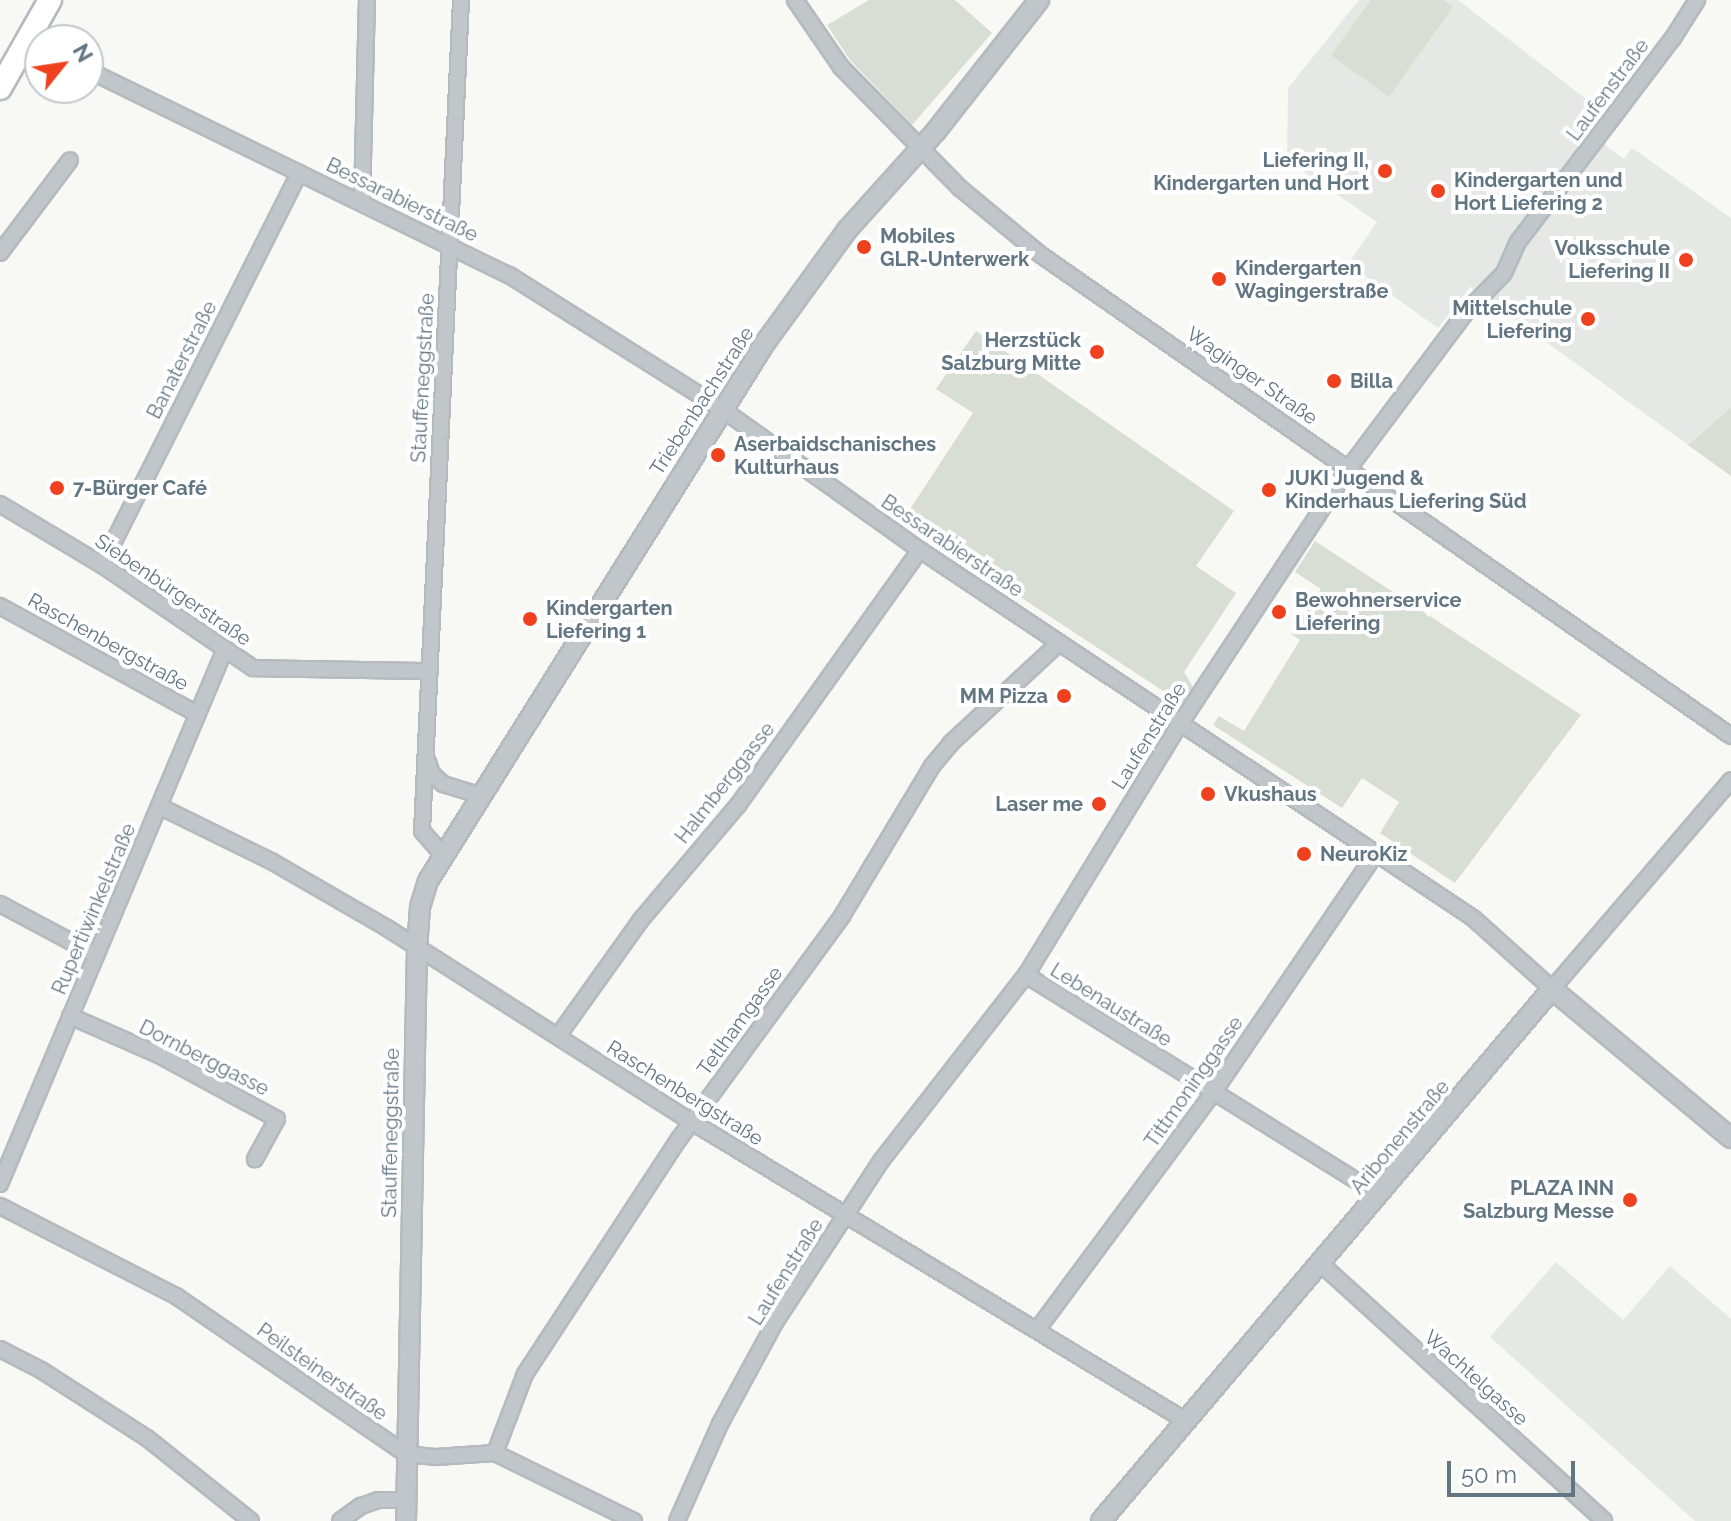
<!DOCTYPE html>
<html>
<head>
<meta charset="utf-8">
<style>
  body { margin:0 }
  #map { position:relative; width:1731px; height:1521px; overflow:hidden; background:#f8f8f5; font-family:Raleway,sans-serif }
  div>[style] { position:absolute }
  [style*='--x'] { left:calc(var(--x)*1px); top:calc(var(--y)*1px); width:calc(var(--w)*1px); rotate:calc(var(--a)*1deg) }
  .built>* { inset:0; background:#e6e8e6 }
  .green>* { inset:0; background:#d8ded4 }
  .roads { filter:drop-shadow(2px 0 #b4babe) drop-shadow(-2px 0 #b4babe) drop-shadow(0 2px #b4babe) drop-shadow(0 -2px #b4babe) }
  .minor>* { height:14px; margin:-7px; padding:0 7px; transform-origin:7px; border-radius:7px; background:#c1c6ca }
  .tertiary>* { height:18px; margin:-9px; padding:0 9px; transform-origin:9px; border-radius:9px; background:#c1c6ca }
  .primary>* { height:22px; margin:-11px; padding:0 11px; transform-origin:11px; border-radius:11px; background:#fff }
  .dots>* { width:22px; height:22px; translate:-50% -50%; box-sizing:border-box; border:4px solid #fff; border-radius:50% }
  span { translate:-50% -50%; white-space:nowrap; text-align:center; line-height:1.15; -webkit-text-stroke:8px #fff; paint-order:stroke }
  .street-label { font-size:20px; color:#617682 }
  .poi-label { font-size:20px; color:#617682; font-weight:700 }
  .right { translate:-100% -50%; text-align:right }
  .left { translate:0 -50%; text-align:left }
  .north { position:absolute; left:24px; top:24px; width:80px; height:80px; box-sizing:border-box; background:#fff; border:2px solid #c0c8cd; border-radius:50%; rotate:60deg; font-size:22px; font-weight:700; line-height:32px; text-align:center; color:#617682 }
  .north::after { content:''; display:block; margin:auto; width:28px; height:36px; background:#ef411e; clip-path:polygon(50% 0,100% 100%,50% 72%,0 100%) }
  .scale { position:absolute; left:1447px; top:1461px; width:128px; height:36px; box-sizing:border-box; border:4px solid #617682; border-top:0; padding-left:10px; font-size:24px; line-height:28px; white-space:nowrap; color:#617682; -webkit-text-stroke:6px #fff; paint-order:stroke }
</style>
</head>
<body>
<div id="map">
  <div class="built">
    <i style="clip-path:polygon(1359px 0,1458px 0,1604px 113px,1606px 146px,1624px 159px,1632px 148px,1731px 218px,1731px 476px,1470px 287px,1438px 328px,1348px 264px,1377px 222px,1287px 160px,1288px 88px)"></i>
    <i style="clip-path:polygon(1556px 1262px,1623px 1320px,1670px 1266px,1731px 1319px,1731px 1521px,1695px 1521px,1490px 1337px)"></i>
  </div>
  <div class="green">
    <i style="clip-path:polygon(869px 0,955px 0,992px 33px,912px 125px,850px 60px,827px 25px)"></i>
    <i style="clip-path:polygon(1371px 0,1443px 0,1453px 7px,1389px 97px,1331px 55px)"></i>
    <i style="clip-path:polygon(976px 331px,1234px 511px,1196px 566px,1236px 593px,1184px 672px,1193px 687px,1183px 704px,903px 520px,973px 413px,936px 389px)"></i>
    <i style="clip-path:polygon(1731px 408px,1731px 476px,1688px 445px)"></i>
    <i style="clip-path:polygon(1315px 541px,1581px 715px,1455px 883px,1380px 833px,1399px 802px,1362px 778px,1342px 808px,1213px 725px,1219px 716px,1244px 731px,1300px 640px,1291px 634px,1321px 589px,1295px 572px)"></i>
  </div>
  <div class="roads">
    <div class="minor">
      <i style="--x:795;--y:0;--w:81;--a:55.5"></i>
      <i style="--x:841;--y:67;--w:170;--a:45.5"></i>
      <i style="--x:960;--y:188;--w:105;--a:39.6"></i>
      <i style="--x:1041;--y:255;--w:841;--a:34.88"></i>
      <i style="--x:88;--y:70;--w:468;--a:26"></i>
      <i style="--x:509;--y:275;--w:252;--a:32.2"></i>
      <i style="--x:722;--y:409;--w:243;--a:35.5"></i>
      <i style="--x:920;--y:550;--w:664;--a:33.64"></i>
      <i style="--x:1473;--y:918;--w:106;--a:41.9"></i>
      <i style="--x:1552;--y:989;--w:275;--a:-49.4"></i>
      <i style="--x:362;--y:202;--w:202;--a:-88.6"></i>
      <i style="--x:0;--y:253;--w:116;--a:-53"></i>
      <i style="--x:0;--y:504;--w:119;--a:30.9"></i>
      <i style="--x:102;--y:565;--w:183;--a:34.3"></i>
      <i style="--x:253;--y:668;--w:177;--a:1"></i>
      <i style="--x:102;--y:565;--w:439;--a:-63.3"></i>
      <i style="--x:0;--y:606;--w:225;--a:28.7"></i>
      <i style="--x:428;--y:762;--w:13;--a:72"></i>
      <i style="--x:432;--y:774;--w:15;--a:42"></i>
      <i style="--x:443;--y:784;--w:38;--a:17"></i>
      <i style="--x:159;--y:806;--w:125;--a:26.2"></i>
      <i style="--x:271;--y:861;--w:134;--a:30"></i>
      <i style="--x:387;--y:928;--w:361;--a:32.5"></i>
      <i style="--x:692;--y:1122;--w:577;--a:31.18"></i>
      <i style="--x:442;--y:854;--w:30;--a:-131"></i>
      <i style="--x:422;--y:831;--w:832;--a:-87.31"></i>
      <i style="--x:0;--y:904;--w:109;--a:28"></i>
      <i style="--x:1026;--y:975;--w:416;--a:31.9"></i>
      <i style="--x:70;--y:1016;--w:97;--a:23.7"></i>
      <i style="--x:159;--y:1055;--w:134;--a:28.5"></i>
      <i style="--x:277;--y:1119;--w:46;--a:118.8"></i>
      <i style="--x:558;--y:1036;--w:141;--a:-54.5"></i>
      <i style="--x:640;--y:921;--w:152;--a:-49.8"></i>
      <i style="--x:738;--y:805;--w:313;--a:-54.5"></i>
      <i style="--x:0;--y:1184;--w:580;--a:-67.19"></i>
      <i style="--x:0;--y:1206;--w:198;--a:27.1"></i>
      <i style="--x:176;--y:1296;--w:279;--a:34.5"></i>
      <i style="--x:406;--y:1454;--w:30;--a:6"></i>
      <i style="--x:436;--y:1457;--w:59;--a:-3.9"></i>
      <i style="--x:495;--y:1453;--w:155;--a:26.1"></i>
      <i style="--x:1321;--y:1264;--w:382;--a:42.2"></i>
      <i style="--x:1037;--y:1330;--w:295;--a:-53.4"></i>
      <i style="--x:1213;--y:1093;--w:290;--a:-55.8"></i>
      <i style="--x:0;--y:1349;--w:46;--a:27.1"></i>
      <i style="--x:41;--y:1370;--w:126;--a:32.7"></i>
      <i style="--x:147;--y:1438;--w:133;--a:38.6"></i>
      <i style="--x:495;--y:1453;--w:85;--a:-69.2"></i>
      <i style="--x:525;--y:1374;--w:281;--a:-56.8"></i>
      <i style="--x:679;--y:1139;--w:276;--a:-53.8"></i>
      <i style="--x:842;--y:916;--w:175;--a:-59"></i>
      <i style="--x:932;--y:766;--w:30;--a:-50"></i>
      <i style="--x:951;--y:743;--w:147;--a:-42.8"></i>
      <i style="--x:340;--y:1521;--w:26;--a:-36"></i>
      <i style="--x:361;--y:1506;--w:18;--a:-19"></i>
      <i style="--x:378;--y:1500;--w:28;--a:0"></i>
      <i style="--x:677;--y:1521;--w:106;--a:-66.1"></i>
      <i style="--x:720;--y:1424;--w:117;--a:-61.5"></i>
      <i style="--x:776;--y:1321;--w:126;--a:-56.7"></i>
      <i style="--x:845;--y:1216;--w:66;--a:-56.8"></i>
      <i style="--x:881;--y:1161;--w:236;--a:-52.1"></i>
      <i style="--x:1026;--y:975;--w:294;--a:-58.5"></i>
      <i style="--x:1180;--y:724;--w:307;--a:-56.6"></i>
      <i style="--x:1349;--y:468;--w:195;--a:-53.1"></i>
      <i style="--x:1466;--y:312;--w:54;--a:-45.7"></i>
      <i style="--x:1504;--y:273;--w:34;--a:-66"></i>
      <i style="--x:1518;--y:242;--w:256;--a:-52.8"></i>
      <i style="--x:1673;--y:38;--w:45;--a:-57.7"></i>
    </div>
    <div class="tertiary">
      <i style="--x:406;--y:1521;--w:572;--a:-88.9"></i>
      <i style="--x:417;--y:949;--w:42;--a:-85.9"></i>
      <i style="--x:420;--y:907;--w:27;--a:-73"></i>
      <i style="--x:428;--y:881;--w:635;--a:-57.94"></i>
      <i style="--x:765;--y:343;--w:140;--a:-54"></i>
      <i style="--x:847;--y:230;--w:133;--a:-48"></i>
      <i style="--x:936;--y:131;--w:167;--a:-51.8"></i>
      <i style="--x:1101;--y:1521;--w:697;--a:-49.71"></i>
      <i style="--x:1552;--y:989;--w:233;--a:39.8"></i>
    </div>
    <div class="primary">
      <i style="--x:0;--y:88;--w:101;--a:-60.4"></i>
    </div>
  </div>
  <div class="dots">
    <i style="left:1385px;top:171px;background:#ef411e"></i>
    <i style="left:1438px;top:191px;background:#ef411e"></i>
    <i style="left:864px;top:247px;background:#ef411e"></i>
    <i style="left:1686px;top:260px;background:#ef411e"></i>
    <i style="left:1219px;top:279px;background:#ef411e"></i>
    <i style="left:1588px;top:319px;background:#ef411e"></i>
    <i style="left:1097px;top:352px;background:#ef411e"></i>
    <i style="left:1334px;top:381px;background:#ef411e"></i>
    <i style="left:718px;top:455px;background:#ef411e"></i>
    <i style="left:57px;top:488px;background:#ef411e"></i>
    <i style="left:1269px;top:490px;background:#ef411e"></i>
    <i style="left:1279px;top:612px;background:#ef411e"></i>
    <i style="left:530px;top:619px;background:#ef411e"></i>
    <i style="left:1064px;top:696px;background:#ef411e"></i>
    <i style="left:1208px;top:794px;background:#ef411e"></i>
    <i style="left:1099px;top:804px;background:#ef411e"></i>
    <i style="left:1304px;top:854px;background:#ef411e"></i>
    <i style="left:1630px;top:1200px;background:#ef411e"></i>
  </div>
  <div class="street-label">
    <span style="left:1608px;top:90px;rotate:-53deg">Laufenstraße</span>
    <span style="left:402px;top:200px;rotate:26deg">Bessarabierstraße</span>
    <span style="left:182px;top:360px;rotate:-63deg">Banaterstraße</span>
    <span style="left:1252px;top:376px;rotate:35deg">Waginger Straße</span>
    <span style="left:423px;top:378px;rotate:-87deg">Stauffeneggstraße</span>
    <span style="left:702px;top:401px;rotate:-57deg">Triebenbachstraße</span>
    <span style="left:952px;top:546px;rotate:34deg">Bessarabierstraße</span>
    <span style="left:173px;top:590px;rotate:34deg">Siebenbürgerstraße</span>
    <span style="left:108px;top:642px;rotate:29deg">Raschenbergstraße</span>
    <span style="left:1149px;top:736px;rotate:-58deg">Laufenstraße</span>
    <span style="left:725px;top:783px;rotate:-52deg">Halmberggasse</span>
    <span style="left:94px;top:909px;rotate:-67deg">Rupertiwinkelstraße</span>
    <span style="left:1111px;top:1005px;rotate:32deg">Lebenaustraße</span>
    <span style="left:740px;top:1021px;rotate:-54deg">Tetlhamgasse</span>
    <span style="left:204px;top:1058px;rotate:27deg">Dornberggasse</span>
    <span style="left:1194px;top:1082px;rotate:-55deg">Tittmoninggasse</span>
    <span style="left:685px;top:1093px;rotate:32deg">Raschenbergstraße</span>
    <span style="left:391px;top:1133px;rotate:-89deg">Stauffeneggstraße</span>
    <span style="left:1400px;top:1137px;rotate:-50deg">Aribonenstraße</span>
    <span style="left:786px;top:1272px;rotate:-58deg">Laufenstraße</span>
    <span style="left:322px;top:1372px;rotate:35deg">Peilsteinerstraße</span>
    <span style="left:1476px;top:1378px;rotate:42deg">Wachtelgasse</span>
  </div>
  <div class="poi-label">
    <span class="right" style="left:1369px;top:172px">Liefering II,<br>Kindergarten und Hort</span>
    <span class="left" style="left:1454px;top:192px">Kindergarten und<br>Hort Liefering 2</span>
    <span class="left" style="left:880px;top:248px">Mobiles<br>GLR-Unterwerk</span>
    <span class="right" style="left:1670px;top:260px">Volksschule<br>Liefering II</span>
    <span class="left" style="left:1235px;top:280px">Kindergarten<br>Wagingerstraße</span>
    <span class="right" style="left:1572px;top:320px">Mittelschule<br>Liefering</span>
    <span class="right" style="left:1081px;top:352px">Herzstück<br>Salzburg Mitte</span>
    <span class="left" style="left:1350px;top:381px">Billa</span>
    <span class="left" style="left:734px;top:456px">Aserbaidschanisches<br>Kulturhaus</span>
    <span class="left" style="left:1285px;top:490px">JUKI Jugend &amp;<br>Kinderhaus Liefering Süd</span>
    <span class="left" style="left:73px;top:488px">7-Bürger Café</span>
    <span class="left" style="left:1295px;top:612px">Bewohnerservice<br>Liefering</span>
    <span class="left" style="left:546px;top:620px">Kindergarten<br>Liefering 1</span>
    <span class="right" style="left:1048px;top:696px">MM Pizza</span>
    <span class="left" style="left:1224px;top:794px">Vkushaus</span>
    <span class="right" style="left:1083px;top:804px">Laser me</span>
    <span class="left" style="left:1320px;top:854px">NeuroKiz</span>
    <span class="right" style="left:1614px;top:1200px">PLAZA INN<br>Salzburg Messe</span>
  </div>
  <div class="north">N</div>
  <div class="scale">50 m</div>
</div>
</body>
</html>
